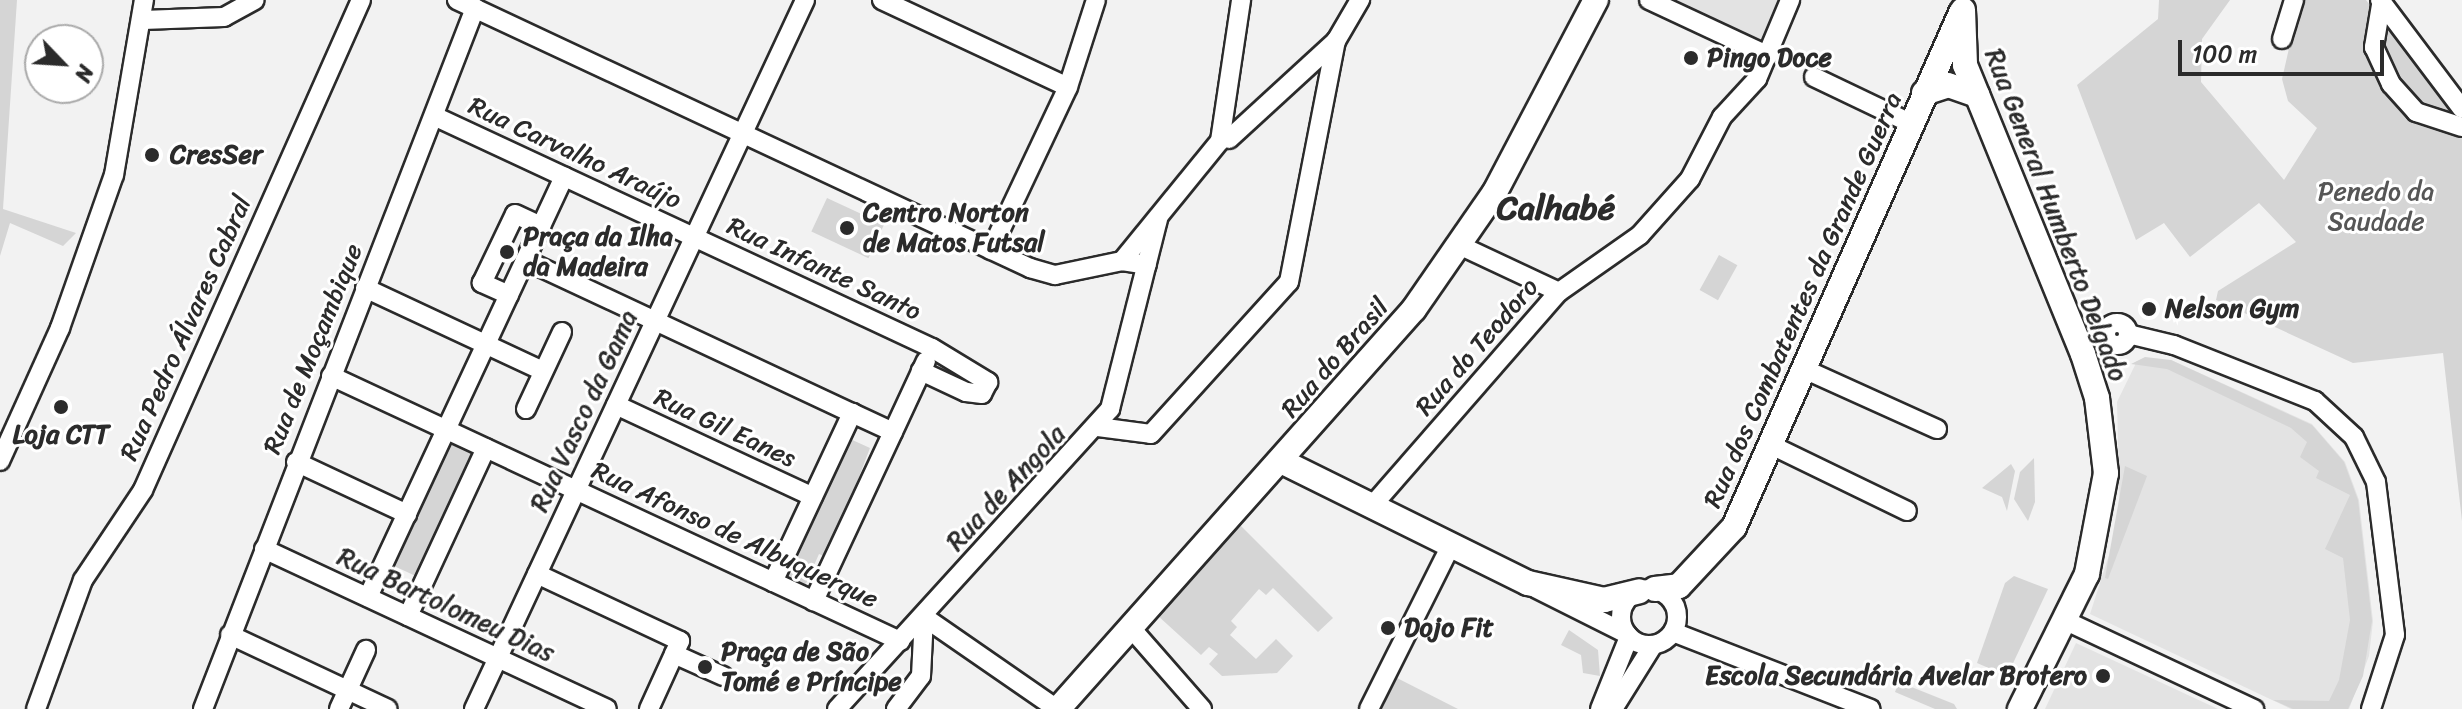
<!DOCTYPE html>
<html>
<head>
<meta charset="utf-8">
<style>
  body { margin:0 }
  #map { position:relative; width:2462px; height:709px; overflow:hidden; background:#f2f2f2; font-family:Sriracha,sans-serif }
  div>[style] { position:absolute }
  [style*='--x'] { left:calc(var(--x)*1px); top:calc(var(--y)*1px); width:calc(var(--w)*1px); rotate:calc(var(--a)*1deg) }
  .built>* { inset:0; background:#e3e3e3 }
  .green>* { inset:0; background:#d5d5d5; transform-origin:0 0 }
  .roads { filter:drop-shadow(2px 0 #2b2b2b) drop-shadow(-2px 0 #2b2b2b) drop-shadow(0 2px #2b2b2b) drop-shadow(0 -2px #2b2b2b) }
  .minor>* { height:18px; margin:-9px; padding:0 9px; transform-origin:9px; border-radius:9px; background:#fff }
  .minor>.ring { margin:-9px; padding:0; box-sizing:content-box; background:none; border:18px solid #fff; border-radius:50% }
  .major>* { height:24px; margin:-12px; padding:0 12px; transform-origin:12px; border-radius:12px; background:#fff }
  .dots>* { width:22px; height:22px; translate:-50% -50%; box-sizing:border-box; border:4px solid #fff; border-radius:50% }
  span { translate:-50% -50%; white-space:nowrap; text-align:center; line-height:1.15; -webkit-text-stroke:6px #fff; paint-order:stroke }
  .poi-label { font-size:26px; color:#2b2b2b; font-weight:700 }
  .left { translate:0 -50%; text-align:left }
  .right { translate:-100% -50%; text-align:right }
  .street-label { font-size:26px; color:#2b2b2b }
  .park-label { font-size:26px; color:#565656 }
  .district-label { font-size:34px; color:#2b2b2b; font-weight:700 }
  .north { position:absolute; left:24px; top:24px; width:80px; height:80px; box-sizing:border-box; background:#fff; border:2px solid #aaa; border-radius:50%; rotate:115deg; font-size:22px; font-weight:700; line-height:32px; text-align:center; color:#2b2b2b }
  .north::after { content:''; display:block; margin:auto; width:28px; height:36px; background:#2b2b2b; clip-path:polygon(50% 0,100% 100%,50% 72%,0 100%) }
  .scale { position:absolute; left:2178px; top:40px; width:206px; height:36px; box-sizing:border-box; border:4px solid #2b2b2b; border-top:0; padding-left:10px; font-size:24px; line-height:28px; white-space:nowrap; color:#2b2b2b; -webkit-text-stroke:6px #fff; paint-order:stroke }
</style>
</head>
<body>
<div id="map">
  <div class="built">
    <i style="clip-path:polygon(1670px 0,1781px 0,1768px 40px,1759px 42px)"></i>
    <i style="clip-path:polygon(2171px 360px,2312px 424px,2345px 462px,2359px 500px,2373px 621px,2369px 656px,2349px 709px,2291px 709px,2090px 614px,2120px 521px,2117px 402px,2137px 361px)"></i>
    <i style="clip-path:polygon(2076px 643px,2218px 709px,2045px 709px)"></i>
  </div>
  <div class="green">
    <i style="clip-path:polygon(0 0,17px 0,3px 209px,76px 233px,63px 246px,10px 223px,0 256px)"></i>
    <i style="clip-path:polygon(2159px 0,2230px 0,2202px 39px,2201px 82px,2284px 180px,2317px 128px,2288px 101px,2282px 79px,2300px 0,2366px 0,2462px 123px,2462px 521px,2443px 353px,2353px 363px,2216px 300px,2218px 291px,2296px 242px,2259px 203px,2190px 257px,2164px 223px,2136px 240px,2077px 85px,2158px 19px)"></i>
    <i style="left:827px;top:198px;width:63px;height:37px;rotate:25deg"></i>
    <i style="left:1719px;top:255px;width:21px;height:40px;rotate:29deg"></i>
    <i style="clip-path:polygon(2145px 357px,2171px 360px,2312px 425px,2344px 462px,2358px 500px,2372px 621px,2363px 676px,2348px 709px,2293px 709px,2273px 700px,2329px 701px,2339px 680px,2350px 620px,2343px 558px,2325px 549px,2350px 495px,2316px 478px,2319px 471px,2300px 457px,2307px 442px,2291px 428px,2167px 369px,2131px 364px)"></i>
    <i style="left:449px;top:437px;width:35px;height:140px;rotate:25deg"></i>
    <i style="clip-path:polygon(848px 438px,870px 448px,828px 558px,819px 554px,804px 588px,784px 579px)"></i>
    <i style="clip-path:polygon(2034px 458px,2035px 502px,2028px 521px,2014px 499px,2020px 472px)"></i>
    <i style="clip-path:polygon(2011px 464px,2015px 471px,2007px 511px,2002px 497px,1982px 488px)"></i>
    <i style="clip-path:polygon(2125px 466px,2147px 476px,2108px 579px,2105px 578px)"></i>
    <i style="clip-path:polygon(1240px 525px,1333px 618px,1318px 632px,1273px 588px,1266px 595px,1259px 589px,1231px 621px,1237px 627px,1230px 635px,1256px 659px,1276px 639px,1293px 656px,1277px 673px,1222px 676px,1209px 664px,1218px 654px,1209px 647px,1201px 655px,1157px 615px)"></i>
    <i style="clip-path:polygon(2014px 576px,2048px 589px,2007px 676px,1977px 663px,2005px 583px)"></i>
    <i style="clip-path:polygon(1569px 630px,1598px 650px,1600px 676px,1583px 673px,1581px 655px,1561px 645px)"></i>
    <i style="clip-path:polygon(1397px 678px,1458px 709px,1381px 709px)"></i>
    <i style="clip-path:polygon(1899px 682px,1954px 704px,1957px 709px,1935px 709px,1895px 692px)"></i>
  </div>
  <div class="roads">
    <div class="minor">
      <i style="--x:457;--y:0;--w:633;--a:25.07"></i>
      <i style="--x:1030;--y:268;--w:26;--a:16"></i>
      <i style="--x:1055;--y:275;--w:68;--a:-11.8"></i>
      <i style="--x:1122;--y:261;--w:25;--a:9"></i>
      <i style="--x:882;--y:0;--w:205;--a:25.1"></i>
      <i style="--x:1649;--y:0;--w:132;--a:25"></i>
      <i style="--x:2380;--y:0;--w:136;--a:53"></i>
      <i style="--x:2381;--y:5;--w:43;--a:99.5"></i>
      <i style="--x:2374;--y:47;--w:41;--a:65.3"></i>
      <i style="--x:2391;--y:84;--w:38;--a:48"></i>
      <i style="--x:2416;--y:112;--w:48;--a:18.1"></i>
      <i style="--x:143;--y:20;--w:81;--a:-2.1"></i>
      <i style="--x:224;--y:17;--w:35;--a:-29"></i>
      <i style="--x:2282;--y:39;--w:41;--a:-72.9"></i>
      <i style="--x:1814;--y:77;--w:109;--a:25.6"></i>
      <i style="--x:434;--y:116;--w:549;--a:24.98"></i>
      <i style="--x:932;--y:348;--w:66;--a:31.3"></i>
      <i style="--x:988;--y:382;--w:13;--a:117"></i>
      <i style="--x:982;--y:394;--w:16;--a:-173"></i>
      <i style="--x:966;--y:392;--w:50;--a:-155"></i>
      <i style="--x:1229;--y:139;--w:145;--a:-42.5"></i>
      <i style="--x:1461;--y:246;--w:108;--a:25.1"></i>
      <i style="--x:991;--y:250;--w:180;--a:-64.7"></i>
      <i style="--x:1068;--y:87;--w:91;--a:-72.2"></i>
      <i style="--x:525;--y:260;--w:361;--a:25.1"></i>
      <i style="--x:1122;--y:261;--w:155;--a:-50.8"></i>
      <i style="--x:1220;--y:141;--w:143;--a:-81.5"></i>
      <i style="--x:365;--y:288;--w:196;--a:25"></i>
      <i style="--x:509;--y:295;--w:30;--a:-156"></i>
      <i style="--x:482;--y:283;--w:76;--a:-64.4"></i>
      <i style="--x:515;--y:214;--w:29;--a:25"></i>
      <i class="ring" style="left:2106px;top:323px;width:4px;height:4px"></i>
      <i style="--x:2128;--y:334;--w:47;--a:13.4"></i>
      <i style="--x:2174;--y:345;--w:152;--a:21.7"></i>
      <i style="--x:2315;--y:401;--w:53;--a:42.7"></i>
      <i style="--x:2354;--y:437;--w:50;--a:63.9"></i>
      <i style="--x:2376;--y:482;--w:154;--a:82.9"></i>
      <i style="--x:2395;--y:635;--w:78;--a:108"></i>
      <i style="--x:1804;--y:369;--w:146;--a:24.3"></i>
      <i style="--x:331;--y:376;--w:628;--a:24.97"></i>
      <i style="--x:616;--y:405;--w:217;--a:25"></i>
      <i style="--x:526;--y:409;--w:85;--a:-64.9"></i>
      <i style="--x:1098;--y:427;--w:53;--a:7.5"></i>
      <i style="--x:1151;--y:434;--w:205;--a:-47.8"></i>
      <i style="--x:1289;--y:282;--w:246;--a:-79"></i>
      <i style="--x:1336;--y:41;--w:48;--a:-59.7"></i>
      <i style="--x:893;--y:432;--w:78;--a:-65.1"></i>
      <i style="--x:1771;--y:445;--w:151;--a:25.9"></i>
      <i style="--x:0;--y:461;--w:146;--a:-65.7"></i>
      <i style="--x:60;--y:328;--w:162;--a:-70.6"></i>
      <i style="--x:114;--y:175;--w:178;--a:-80.3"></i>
      <i style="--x:296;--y:462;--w:123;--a:25.1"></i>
      <i style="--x:1372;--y:506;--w:284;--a:-48.9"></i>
      <i style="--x:1559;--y:292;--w:99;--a:-35.1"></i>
      <i style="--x:1640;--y:235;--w:75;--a:-48.2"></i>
      <i style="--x:1690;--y:179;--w:70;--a:-62.7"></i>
      <i style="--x:1722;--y:117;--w:52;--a:-47.4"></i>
      <i style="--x:1757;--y:79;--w:86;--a:-67.3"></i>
      <i style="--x:264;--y:549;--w:378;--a:25"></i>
      <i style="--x:537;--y:574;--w:158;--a:25.1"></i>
      <i style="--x:680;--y:641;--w:75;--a:114.5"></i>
      <i style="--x:773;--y:582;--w:187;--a:-64.9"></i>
      <i style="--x:852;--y:413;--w:45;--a:24.9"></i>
      <i style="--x:893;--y:432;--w:187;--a:115.1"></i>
      <i class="ring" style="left:1621px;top:589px;width:38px;height:38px"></i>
      <i style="--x:1537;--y:589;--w:101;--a:26.6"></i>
      <i style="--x:368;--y:597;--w:464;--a:-65"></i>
      <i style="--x:408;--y:616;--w:185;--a:-65.1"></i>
      <i style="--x:924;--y:617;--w:162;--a:34.7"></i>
      <i style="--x:2066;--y:621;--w:208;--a:25.1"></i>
      <i style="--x:1131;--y:628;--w:108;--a:48.8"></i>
      <i style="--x:1673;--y:632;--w:212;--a:21.3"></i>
      <i style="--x:230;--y:635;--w:174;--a:25.1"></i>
      <i style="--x:674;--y:654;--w:54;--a:24.2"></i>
      <i style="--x:36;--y:709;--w:137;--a:-70"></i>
      <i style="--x:83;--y:580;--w:108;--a:-56.3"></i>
      <i style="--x:143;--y:490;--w:536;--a:-66.02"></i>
      <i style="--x:203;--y:709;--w:752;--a:-68.79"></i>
      <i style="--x:339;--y:709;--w:65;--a:-65.4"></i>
      <i style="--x:474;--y:709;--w:782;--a:-64.97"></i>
      <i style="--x:837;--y:709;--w:406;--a:-47.7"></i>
      <i style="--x:1110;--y:409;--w:196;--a:-75.8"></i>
      <i style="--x:896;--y:709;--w:41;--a:-52.9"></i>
      <i style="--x:921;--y:676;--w:59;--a:-87.1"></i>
      <i style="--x:1369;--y:709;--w:183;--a:-63.4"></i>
      <i style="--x:1600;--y:709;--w:78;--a:-68.1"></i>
      <i style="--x:1613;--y:709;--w:75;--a:-58"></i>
    </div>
    <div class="major">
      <i style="--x:1963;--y:10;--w:55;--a:87.9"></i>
      <i style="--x:1965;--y:65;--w:312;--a:67.8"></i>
      <i style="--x:2083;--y:354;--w:46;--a:72.3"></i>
      <i style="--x:2097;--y:398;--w:76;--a:83.2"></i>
      <i style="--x:2106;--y:473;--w:103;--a:100.7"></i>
      <i style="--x:2087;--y:574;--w:151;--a:116.4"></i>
      <i style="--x:1924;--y:93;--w:25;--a:-18"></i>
      <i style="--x:1948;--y:85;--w:31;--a:19"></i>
      <i style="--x:1283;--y:462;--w:273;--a:26.3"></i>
      <i style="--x:1528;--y:583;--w:78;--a:12.6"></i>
      <i style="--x:1604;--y:600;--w:36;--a:-14"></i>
      <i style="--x:1655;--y:589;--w:24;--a:-7"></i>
      <i style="--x:1679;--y:586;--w:81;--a:-47"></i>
      <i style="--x:1734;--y:527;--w:562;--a:-66.17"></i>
      <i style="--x:1058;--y:709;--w:535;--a:-48.33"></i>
      <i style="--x:1414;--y:309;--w:142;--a:-55.3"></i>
      <i style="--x:1495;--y:192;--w:217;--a:-62.3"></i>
    </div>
  </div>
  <div class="dots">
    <i style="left:1691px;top:58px;background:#2b2b2b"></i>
    <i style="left:152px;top:155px;background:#2b2b2b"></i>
    <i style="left:847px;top:228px;background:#2b2b2b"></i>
    <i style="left:507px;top:252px;background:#2b2b2b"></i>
    <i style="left:2149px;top:309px;background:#2b2b2b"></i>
    <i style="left:61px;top:407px;background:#2b2b2b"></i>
    <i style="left:1388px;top:628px;background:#2b2b2b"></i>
    <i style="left:705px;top:667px;background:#2b2b2b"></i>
    <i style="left:2103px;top:676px;background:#2b2b2b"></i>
  </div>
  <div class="poi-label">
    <span class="left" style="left:1707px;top:58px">Pingo Doce</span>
    <span class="left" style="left:170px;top:155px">CresSer</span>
    <span class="left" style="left:863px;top:228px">Centro Norton<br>de Matos Futsal</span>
    <span class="left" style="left:523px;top:252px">Praça da Ilha<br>da Madeira</span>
    <span class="left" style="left:2165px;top:309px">Nelson Gym</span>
    <span style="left:61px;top:435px">Loja CTT</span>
    <span class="left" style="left:1404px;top:628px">Dojo Fit</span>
    <span class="left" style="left:721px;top:667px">Praça de São<br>Tomé e Príncipe</span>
    <span class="right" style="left:2087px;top:676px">Escola Secundária Avelar Brotero</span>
  </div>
  <div class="street-label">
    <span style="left:575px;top:153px;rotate:25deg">Rua Carvalho Araújo</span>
    <span style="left:2056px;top:215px;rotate:69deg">Rua General Humberto Delgado</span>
    <span style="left:824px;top:269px;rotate:25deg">Rua Infante Santo</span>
    <span style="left:1803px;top:300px;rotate:-66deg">Rua dos Combatentes da Grande Guerra</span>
    <span style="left:186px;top:328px;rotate:-66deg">Rua Pedro Álvares Cabral</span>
    <span style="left:1477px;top:347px;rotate:-49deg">Rua do Teodoro</span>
    <span style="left:313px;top:349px;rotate:-68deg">Rua de Moçambique</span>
    <span style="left:1335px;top:358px;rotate:-49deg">Rua do Brasil</span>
    <span style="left:584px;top:411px;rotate:-65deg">Rua Vasco da Gama</span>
    <span style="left:725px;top:428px;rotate:25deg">Rua Gil Eanes</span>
    <span style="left:1006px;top:488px;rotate:-47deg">Rua de Angola</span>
    <span style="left:735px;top:535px;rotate:25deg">Rua Afonso de Albuquerque</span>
    <span style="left:446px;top:605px;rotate:25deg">Rua Bartolomeu Dias</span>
  </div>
  <div class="park-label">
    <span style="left:2376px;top:207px">Penedo da<br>Saudade</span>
  </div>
  <div class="district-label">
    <span style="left:1556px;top:209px">Calhabé</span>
  </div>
  <div class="north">N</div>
  <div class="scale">100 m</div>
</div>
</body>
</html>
